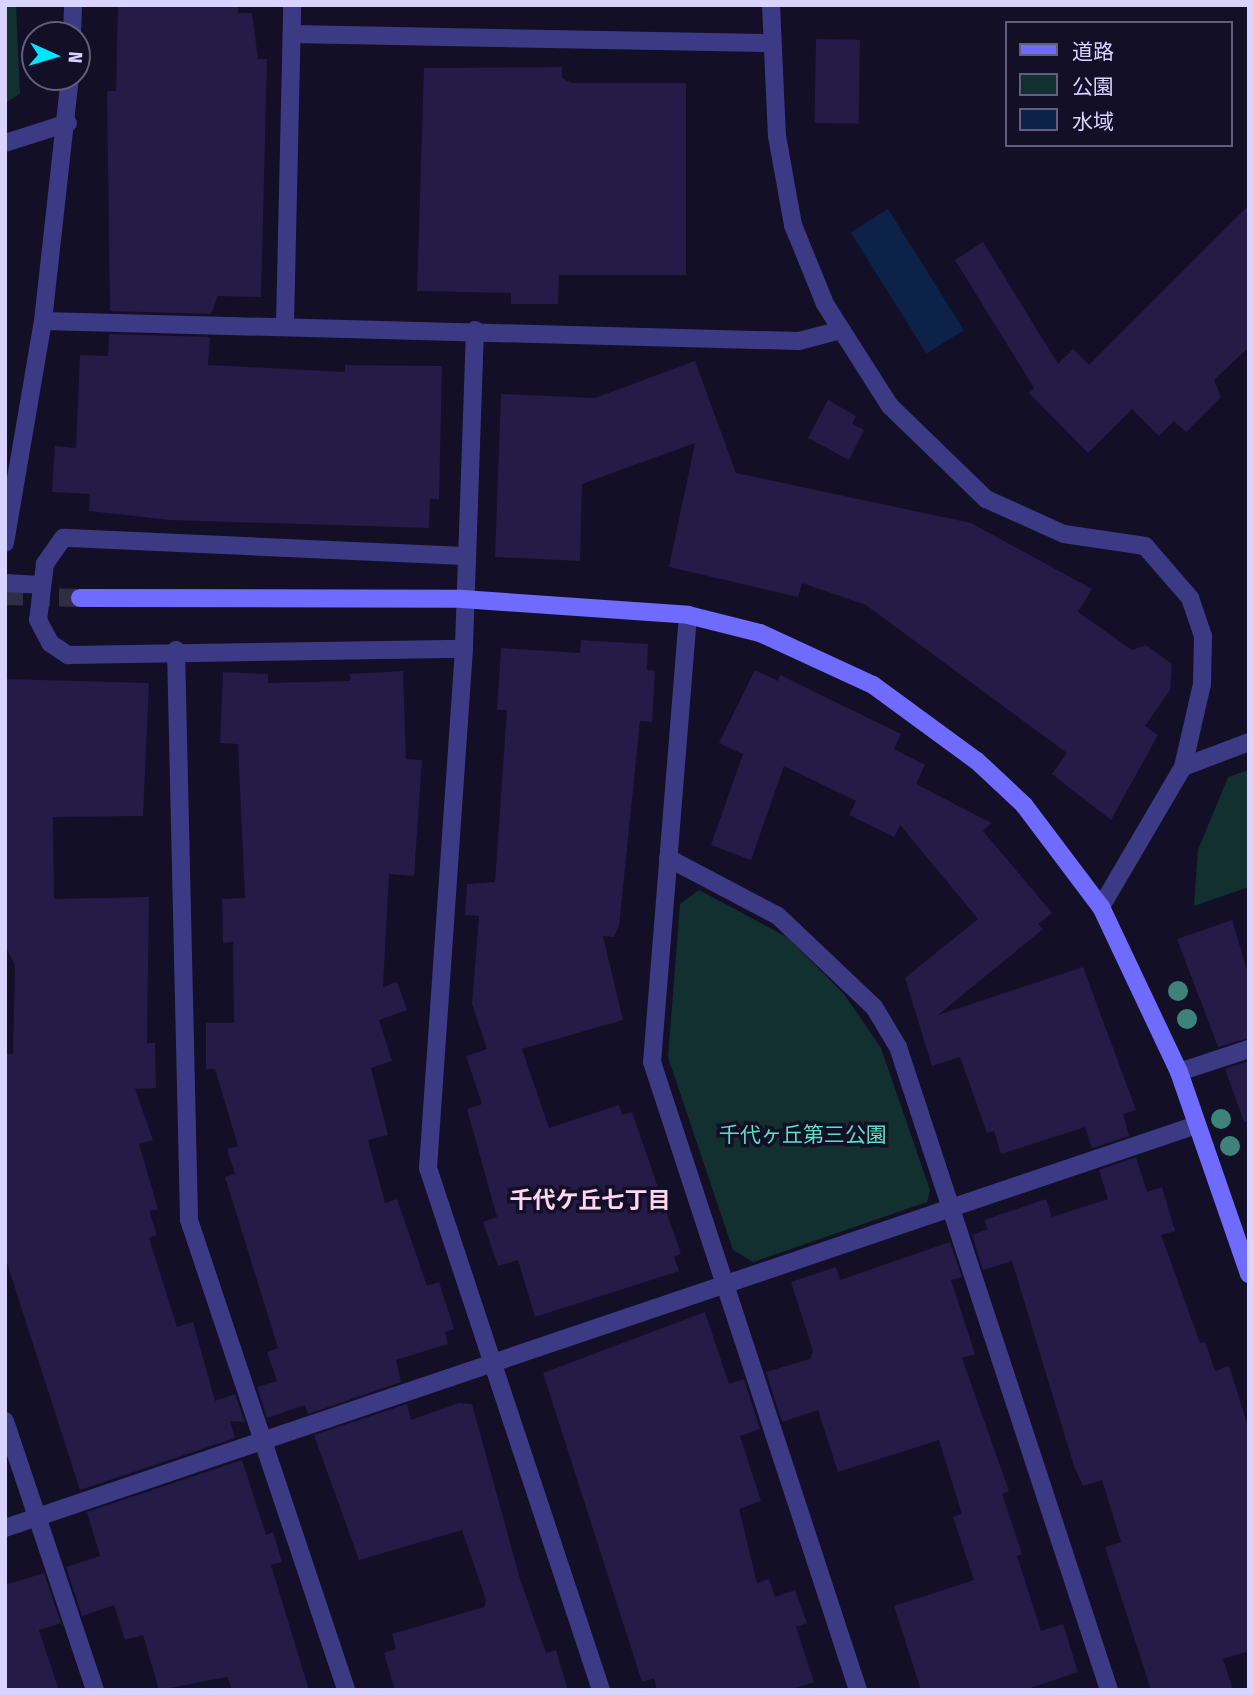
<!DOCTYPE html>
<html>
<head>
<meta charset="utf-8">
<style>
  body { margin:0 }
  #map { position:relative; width:1254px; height:1695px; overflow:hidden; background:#130f26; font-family:"Fira Sans Condensed","Noto Sans JP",sans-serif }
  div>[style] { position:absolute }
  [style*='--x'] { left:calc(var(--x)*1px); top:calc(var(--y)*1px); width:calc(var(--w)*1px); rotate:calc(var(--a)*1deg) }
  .green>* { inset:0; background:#12302f }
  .water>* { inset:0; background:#0c2248; transform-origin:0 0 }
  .building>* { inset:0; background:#241b47; transform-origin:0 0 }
  .secondary-tunnel>* { height:18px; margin-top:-9px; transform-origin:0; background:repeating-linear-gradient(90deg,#312d47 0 18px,transparent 0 27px) }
  .lane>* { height:18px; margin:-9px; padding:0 9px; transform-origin:9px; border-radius:9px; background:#3d3a85 }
  .street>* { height:18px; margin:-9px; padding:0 9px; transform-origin:9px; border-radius:9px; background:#3d3a85 }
  .secondary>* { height:18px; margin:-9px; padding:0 9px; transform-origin:9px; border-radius:9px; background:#6f6bff }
  .trees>* { width:20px; height:20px; margin:-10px; border-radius:50%; background:#3d827b }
  span { translate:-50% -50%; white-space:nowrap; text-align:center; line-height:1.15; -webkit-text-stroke:7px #130f26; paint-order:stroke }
  .park-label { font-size:21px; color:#5fe0c0 }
  .neighbourhood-label { font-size:23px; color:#ffd6f0; font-weight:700 }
  .frame { position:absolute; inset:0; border:7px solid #d9d4ff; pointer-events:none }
  .legend { position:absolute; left:1005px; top:21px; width:228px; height:126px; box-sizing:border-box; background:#130f26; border:2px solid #625e7d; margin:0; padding:9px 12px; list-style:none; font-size:21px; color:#d9d4ff }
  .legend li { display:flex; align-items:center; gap:14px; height:35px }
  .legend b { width:35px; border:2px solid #625e7d }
  .north { position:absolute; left:21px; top:21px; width:70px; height:70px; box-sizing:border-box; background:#130f26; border:2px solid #625e7d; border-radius:50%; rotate:94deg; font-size:19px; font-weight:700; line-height:28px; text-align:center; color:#d9d4ff }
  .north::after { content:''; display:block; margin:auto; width:24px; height:32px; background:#00e5ff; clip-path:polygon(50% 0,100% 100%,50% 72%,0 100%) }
</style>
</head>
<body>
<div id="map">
  <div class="green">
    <i style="clip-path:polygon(5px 5px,16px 5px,20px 94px,5px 103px)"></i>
    <i style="clip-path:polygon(1249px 770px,1249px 887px,1194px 906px,1198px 850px,1228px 777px)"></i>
    <i style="clip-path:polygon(699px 890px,787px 937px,844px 994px,881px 1048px,930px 1190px,927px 1202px,753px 1262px,733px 1250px,668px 1057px,680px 904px)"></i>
  </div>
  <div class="water">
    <i style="left:888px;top:209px;width:143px;height:44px;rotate:58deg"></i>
  </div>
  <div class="building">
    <i style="clip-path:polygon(118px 5px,238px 5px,238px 13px,252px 13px,258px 59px,267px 59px,261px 297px,218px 296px,211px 314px,110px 311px,107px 91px,116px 91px)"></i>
    <i style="left:816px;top:39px;width:44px;height:84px;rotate:1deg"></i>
    <i style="clip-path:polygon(562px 67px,562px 78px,571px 83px,686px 83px,686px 275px,559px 275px,558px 304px,511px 304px,511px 293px,417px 291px,424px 68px)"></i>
    <i style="clip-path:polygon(1249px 205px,1249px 347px,1214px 380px,1221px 397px,1186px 432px,1174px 421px,1159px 436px,1132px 409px,1088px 453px,1029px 393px,1034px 388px,955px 260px,983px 242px,1058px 364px,1073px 349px,1089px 365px)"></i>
    <i style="clip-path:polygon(109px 334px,210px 337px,208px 365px,345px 372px,345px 365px,442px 366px,439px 499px,430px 499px,429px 528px,171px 520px,89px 511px,90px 494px,52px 492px,55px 446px,76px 448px,80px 355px,108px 356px)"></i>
    <i style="clip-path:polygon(695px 361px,736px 473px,971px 523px,1092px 589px,1078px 612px,1132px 650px,1146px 645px,1172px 664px,1170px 690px,1145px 726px,1158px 735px,1111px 820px,1052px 774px,1067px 753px,866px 605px,802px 583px,798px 597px,669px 567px,695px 443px,582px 484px,580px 561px,495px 557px,501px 394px,595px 398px)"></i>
    <i style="clip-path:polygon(828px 400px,856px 416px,852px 424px,864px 430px,849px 460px,808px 438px)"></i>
    <i style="clip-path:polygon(581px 640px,648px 644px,647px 670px,655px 671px,652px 722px,640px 721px,619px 926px,614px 937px,603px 936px,623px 1020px,522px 1049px,549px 1128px,619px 1105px,622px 1115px,632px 1112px,681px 1254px,674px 1257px,679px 1271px,535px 1317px,518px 1260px,498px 1266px,483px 1222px,497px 1217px,467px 1109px,482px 1104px,466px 1056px,487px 1049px,472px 1004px,479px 916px,465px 915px,467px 884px,495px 882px,507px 710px,497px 710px,501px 648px,580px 653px)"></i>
    <i style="clip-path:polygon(755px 670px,778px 681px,780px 675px,901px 734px,894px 749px,925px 765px,916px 784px,991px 823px,983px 831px,1052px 913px,1038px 924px,1043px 929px,938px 1015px,1083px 967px,1136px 1110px,1123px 1114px,1129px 1136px,1092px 1148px,1085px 1127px,1001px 1154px,994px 1131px,987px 1133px,960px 1057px,932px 1066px,905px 978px,978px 919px,900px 825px,894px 837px,849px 815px,856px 801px,784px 766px,751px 860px,711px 845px,743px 754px,719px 743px)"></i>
    <i style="clip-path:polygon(403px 671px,406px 759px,422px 760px,414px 876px,389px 874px,383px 987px,397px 982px,407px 1010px,379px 1020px,392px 1061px,371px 1068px,388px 1135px,368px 1140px,385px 1203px,397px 1199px,427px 1286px,439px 1282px,454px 1329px,445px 1332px,448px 1344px,396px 1360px,401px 1382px,308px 1414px,305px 1405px,267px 1418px,257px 1387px,277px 1381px,267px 1352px,278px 1348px,225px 1177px,235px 1174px,227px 1149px,238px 1146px,215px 1069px,206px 1069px,206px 1023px,234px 1023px,233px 942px,223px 943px,222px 899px,245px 898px,238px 744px,220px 743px,223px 672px,268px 674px,268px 683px,350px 681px,350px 674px)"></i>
    <i style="clip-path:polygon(5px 679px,149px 683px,143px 816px,53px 817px,54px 899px,149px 897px,147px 1043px,155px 1043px,156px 1088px,135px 1089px,153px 1140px,139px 1144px,158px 1209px,149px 1211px,157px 1235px,149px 1238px,177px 1327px,193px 1322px,215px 1401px,235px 1394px,245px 1422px,230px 1421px,235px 1438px,80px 1490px,5px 1257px,5px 1054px,13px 1054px,15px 965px,5px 946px)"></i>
    <i style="clip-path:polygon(1232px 920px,1249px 977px,1249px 1038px,1218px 1047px,1177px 939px)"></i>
    <i style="clip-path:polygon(1249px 1061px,1249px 1121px,1244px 1122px,1225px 1069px)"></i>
    <i style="clip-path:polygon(1136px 1157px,1147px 1192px,1162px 1187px,1175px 1231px,1161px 1235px,1200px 1343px,1205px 1342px,1215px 1371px,1229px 1366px,1249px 1429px,1249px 1651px,1223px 1659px,1233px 1690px,1151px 1690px,1105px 1547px,1121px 1542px,1102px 1480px,1083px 1486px,1074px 1466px,1012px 1261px,983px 1270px,972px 1235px,988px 1229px,984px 1220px,1046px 1199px,1052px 1217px,1108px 1199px,1099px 1170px)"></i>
    <i style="clip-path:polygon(950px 1242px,962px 1277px,951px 1280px,975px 1354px,962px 1358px,1009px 1491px,1002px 1494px,1022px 1554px,1017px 1556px,1041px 1631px,1063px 1624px,1078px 1672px,1025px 1690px,921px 1690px,894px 1606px,974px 1580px,953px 1517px,962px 1514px,939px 1440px,838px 1472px,818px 1410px,782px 1422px,766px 1372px,810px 1359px,813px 1351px,791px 1282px,836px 1267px,840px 1280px)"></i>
    <i style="clip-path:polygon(705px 1312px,729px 1384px,744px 1379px,760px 1429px,740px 1436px,761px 1501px,739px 1509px,757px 1583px,769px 1579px,775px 1597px,795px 1590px,807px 1623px,796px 1627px,814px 1682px,789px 1690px,657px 1690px,654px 1678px,642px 1682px,543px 1373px)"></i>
    <i style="clip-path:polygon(459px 1403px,472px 1404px,520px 1579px,546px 1653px,556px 1650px,568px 1690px,395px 1690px,384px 1653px,396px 1649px,392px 1634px,484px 1607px,486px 1600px,462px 1530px,359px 1560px,314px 1435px,407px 1404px,411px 1420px)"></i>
    <i style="clip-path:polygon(242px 1460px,266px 1535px,273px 1532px,282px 1562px,271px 1565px,309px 1690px,232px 1690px,227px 1677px,159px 1690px,143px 1635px,125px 1640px,114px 1605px,82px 1616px,66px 1567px,100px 1556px,87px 1512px)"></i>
    <i style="clip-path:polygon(44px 1573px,61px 1623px,39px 1630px,59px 1690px,5px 1690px,5px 1585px)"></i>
  </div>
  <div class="secondary-tunnel">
    <i style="--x:5;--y:596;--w:75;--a:1.5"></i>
  </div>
  <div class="lane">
    <i style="--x:1183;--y:767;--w:71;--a:-20.7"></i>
  </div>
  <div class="street">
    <i style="--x:771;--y:5;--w:131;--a:87.4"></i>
    <i style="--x:777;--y:136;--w:90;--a:79.8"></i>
    <i style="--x:793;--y:225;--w:85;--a:67.9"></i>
    <i style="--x:825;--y:304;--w:121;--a:57.5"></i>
    <i style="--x:890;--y:406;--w:134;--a:44.1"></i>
    <i style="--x:986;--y:499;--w:85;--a:24.2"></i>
    <i style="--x:1064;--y:534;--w:82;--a:8.4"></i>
    <i style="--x:1145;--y:546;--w:69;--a:49.1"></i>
    <i style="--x:1190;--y:598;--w:40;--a:71.1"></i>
    <i style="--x:1203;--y:636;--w:48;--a:91.2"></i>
    <i style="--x:1202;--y:684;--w:85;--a:102.9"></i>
    <i style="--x:1183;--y:767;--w:162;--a:120.4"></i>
    <i style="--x:292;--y:34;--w:479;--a:1.1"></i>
    <i style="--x:72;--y:35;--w:30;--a:-88"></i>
    <i style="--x:5;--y:143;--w:66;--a:-17.6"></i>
    <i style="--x:43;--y:321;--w:756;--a:1.52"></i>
    <i style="--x:799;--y:341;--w:43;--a:-14.7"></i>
    <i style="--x:285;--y:324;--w:319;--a:-88.7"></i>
    <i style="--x:475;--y:330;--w:319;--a:92"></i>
    <i style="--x:464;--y:649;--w:520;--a:93.97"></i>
    <i style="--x:428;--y:1168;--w:550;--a:71.66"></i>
    <i style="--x:5;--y:543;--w:225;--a:-80.3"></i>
    <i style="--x:43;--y:321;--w:245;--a:-83.7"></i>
    <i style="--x:464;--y:556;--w:401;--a:-177.4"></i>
    <i style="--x:63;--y:538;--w:32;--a:125"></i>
    <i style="--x:45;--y:564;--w:56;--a:97.1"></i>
    <i style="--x:38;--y:620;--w:26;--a:62"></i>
    <i style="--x:50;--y:643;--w:22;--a:34"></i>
    <i style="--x:68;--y:655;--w:396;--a:-0.9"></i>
    <i style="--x:5;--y:583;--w:36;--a:3"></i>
    <i style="--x:688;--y:615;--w:448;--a:94.6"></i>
    <i style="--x:652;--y:1062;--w:661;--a:71.84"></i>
    <i style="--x:176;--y:650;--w:570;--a:88.69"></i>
    <i style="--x:189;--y:1220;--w:496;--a:71.5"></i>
    <i style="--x:668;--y:858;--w:124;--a:27.8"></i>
    <i style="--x:778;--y:916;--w:132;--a:43.5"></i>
    <i style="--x:874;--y:1007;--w:47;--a:59"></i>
    <i style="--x:898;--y:1047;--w:677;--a:71.83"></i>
    <i style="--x:1179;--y:1072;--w:74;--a:-18.2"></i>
    <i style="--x:5;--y:1421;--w:284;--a:71.5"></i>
    <i style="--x:5;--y:1528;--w:1257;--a:-18.69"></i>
  </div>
  <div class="secondary">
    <i style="--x:80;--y:598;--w:382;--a:0.1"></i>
    <i style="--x:462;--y:599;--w:227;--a:4"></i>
    <i style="--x:688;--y:615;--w:74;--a:14"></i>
    <i style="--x:760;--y:633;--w:124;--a:24.7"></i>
    <i style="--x:873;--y:685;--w:129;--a:36.2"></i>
    <i style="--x:977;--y:761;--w:64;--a:43.1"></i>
    <i style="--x:1024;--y:805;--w:128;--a:53"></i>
    <i style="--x:1101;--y:907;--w:183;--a:64.7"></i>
    <i style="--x:1179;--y:1072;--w:214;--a:70.9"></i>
  </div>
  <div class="trees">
    <i style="left:1178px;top:991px"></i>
    <i style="left:1187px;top:1019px"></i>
    <i style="left:1221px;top:1119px"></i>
    <i style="left:1230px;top:1146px"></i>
  </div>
  <div class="park-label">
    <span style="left:803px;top:1135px">千代ヶ丘第三公園</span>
  </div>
  <div class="neighbourhood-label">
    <span style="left:590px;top:1200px">千代ケ丘七丁目</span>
  </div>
  <div class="frame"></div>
  <ul class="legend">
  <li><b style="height:9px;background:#6f6bff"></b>道路</li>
  <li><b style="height:19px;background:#12302f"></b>公園</li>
  <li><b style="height:19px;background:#0c2248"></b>水域</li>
  </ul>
  <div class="north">N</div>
</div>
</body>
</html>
